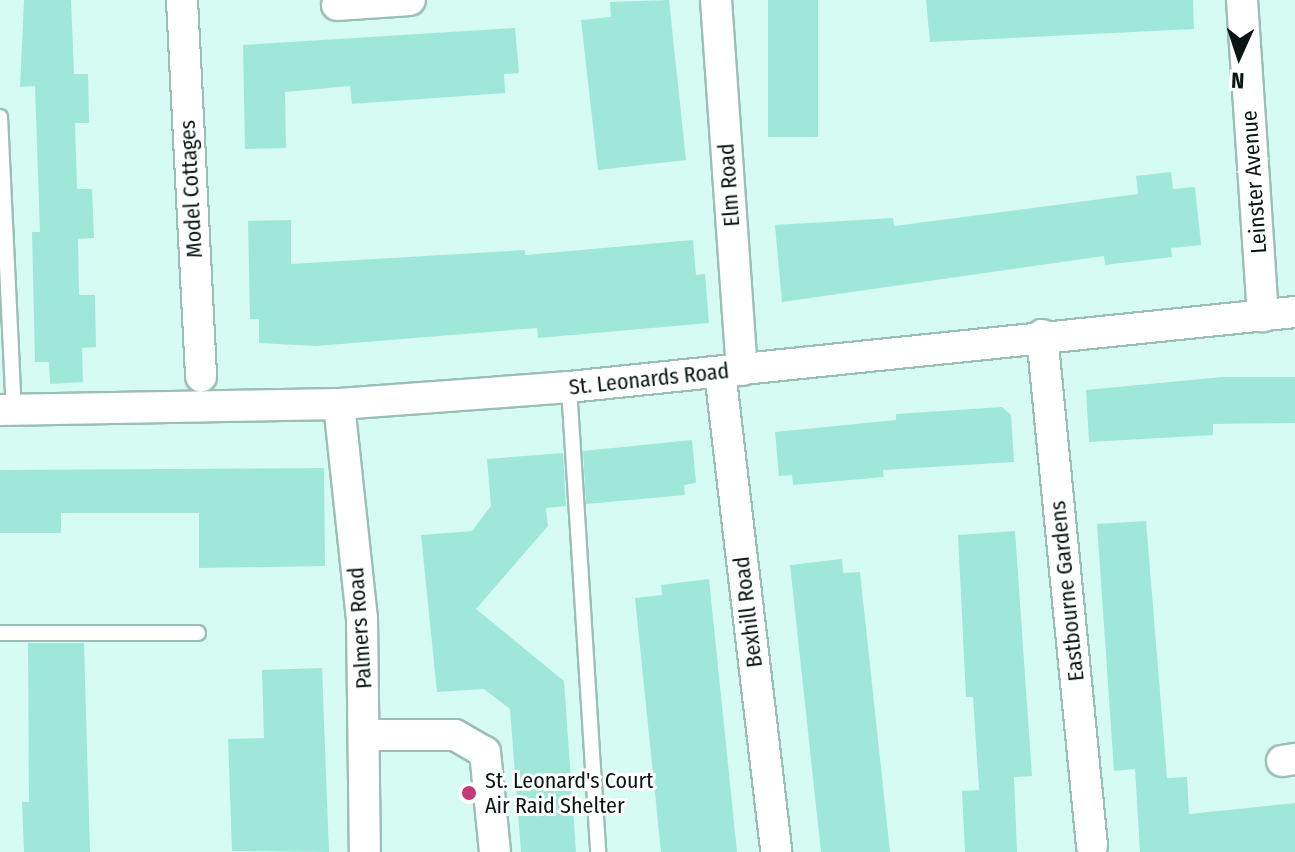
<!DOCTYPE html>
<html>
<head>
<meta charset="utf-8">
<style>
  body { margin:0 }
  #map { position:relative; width:1295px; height:852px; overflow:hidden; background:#d6fbf2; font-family:"Fira Sans Condensed",sans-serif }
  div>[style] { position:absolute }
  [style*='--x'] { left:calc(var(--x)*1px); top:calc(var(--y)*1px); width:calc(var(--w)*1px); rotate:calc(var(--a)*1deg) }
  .building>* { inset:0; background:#9fe8d9; transform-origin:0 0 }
  .roads { filter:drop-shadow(2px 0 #9bbeb6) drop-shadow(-2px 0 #9bbeb6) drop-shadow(0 2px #9bbeb6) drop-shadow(0 -2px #9bbeb6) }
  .lane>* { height:14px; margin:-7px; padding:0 7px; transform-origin:7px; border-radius:7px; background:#fff }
  .street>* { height:30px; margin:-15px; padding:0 15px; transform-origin:15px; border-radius:15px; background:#fff }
  .dots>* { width:22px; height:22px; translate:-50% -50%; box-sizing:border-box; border:4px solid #fff; border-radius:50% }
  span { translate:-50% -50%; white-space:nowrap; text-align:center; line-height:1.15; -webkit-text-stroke:6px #fff; paint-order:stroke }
  .street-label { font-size:22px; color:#091613 }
  .poi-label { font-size:22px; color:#091613 }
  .left { translate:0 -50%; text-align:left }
  .north { position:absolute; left:1199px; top:16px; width:80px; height:80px; -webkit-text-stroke:6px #fff; paint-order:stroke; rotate:183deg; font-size:22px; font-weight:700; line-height:32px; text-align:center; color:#091613 }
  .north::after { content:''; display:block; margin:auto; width:28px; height:36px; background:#091613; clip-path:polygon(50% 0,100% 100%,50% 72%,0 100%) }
</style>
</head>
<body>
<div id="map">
  <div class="building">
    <i style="clip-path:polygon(24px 0,71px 0,74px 74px,88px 74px,89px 123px,75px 123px,77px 189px,92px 189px,94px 238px,78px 239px,79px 295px,95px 295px,96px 347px,82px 348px,83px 382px,50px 384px,49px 362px,35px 362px,32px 232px,40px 232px,35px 86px,20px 87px)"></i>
    <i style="clip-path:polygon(669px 0,686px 160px,598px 170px,581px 20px,611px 17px,610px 2px)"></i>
    <i style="left:768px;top:0;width:50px;height:137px"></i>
    <i style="clip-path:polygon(926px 0,1193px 0,1194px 29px,930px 42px)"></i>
    <i style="clip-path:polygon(515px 28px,519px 73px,504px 74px,505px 93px,352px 104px,350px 86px,285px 92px,286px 148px,245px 149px,243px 45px)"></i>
    <i style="clip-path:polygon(1171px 172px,1173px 189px,1195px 187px,1201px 245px,1171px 248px,1172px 257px,1105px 265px,1104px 256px,782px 302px,775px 225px,893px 218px,894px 226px,1010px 211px,1138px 194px,1136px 176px)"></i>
    <i style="clip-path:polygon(291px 220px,291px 264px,525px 250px,525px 255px,693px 240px,696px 275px,705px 274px,709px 323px,538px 338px,537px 328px,316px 346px,259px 343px,259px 319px,250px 319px,248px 221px)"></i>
    <i style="clip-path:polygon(1222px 377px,1295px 377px,1295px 423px,1213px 424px,1213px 435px,1089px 442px,1086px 390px)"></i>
    <i style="clip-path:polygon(1002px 407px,1011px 415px,1014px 462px,883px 470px,884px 477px,793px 485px,792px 475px,779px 476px,775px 432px,896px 420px,896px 414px)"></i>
    <i style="clip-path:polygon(692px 440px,696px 483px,684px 485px,685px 495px,586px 504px,583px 451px)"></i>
    <i style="clip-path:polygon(563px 453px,566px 506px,546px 508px,548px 526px,476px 609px,564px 681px,576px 852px,521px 852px,510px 709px,484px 689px,437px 692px,421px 535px,472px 531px,491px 506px,487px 459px)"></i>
    <i style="clip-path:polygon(324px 468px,325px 566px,199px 568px,199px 513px,61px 513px,61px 533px,0 533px,0 470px)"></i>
    <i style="clip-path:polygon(1146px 521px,1167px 778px,1187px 777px,1189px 814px,1295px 803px,1295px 852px,1140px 852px,1135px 769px,1114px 771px,1097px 524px)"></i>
    <i style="clip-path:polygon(1015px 531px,1032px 776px,1014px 777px,1017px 852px,965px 852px,962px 791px,979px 790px,973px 697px,966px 697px,958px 535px)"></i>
    <i style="clip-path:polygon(842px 559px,843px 573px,860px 572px,890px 852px,821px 852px,790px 565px)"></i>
    <i style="clip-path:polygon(709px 579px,737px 852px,661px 852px,635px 598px,662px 595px,661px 585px)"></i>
    <i style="clip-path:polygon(28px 643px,84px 643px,90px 852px,24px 852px,22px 802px,29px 802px)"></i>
    <i style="clip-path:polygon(322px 668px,329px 852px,232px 851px,228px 739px,264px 738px,262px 670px)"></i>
  </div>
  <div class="roads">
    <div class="lane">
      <i style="--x:0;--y:117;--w:294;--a:87.3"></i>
      <i style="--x:569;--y:387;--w:466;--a:86.4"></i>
      <i style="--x:0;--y:633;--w:198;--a:0"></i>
    </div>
    <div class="street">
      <i style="--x:182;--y:0;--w:377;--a:87.1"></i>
      <i style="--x:716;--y:0;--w:371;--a:86"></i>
      <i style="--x:1242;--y:0;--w:317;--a:86.2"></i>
      <i style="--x:337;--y:5;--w:73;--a:-3.9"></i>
      <i style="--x:1042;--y:335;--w:513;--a:84.41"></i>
      <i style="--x:720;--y:372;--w:483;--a:83.3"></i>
      <i style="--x:339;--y:404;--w:215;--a:83.9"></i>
      <i style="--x:362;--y:618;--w:234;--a:89.3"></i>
      <i style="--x:0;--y:410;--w:339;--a:-1"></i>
      <i style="--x:339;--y:404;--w:231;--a:-4.2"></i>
      <i style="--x:569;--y:387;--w:730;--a:-5.9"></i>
      <i style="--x:366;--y:735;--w:89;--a:0"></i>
      <i style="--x:455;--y:735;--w:34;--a:30"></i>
      <i style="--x:485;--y:752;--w:100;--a:84.3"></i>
      <i style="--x:1282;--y:761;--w:13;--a:-9"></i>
    </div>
  </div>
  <div class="dots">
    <i style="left:469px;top:793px;background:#c33b77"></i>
  </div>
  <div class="street-label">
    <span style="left:1254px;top:182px;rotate:-94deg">Leinster Avenue</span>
    <span style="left:729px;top:185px;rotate:-94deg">Elm Road</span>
    <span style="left:191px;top:189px;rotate:-93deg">Model Cottages</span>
    <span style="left:649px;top:379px;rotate:-6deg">St. Leonards Road</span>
    <span style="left:1067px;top:591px;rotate:-96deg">Eastbourne Gardens</span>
    <span style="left:748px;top:612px;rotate:-97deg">Bexhill Road</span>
    <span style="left:360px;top:628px;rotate:-94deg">Palmers Road</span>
  </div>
  <div class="poi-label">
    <span class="left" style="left:485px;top:793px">St. Leonard's Court<br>Air Raid Shelter</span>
  </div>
  <div class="north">N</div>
</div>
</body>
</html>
